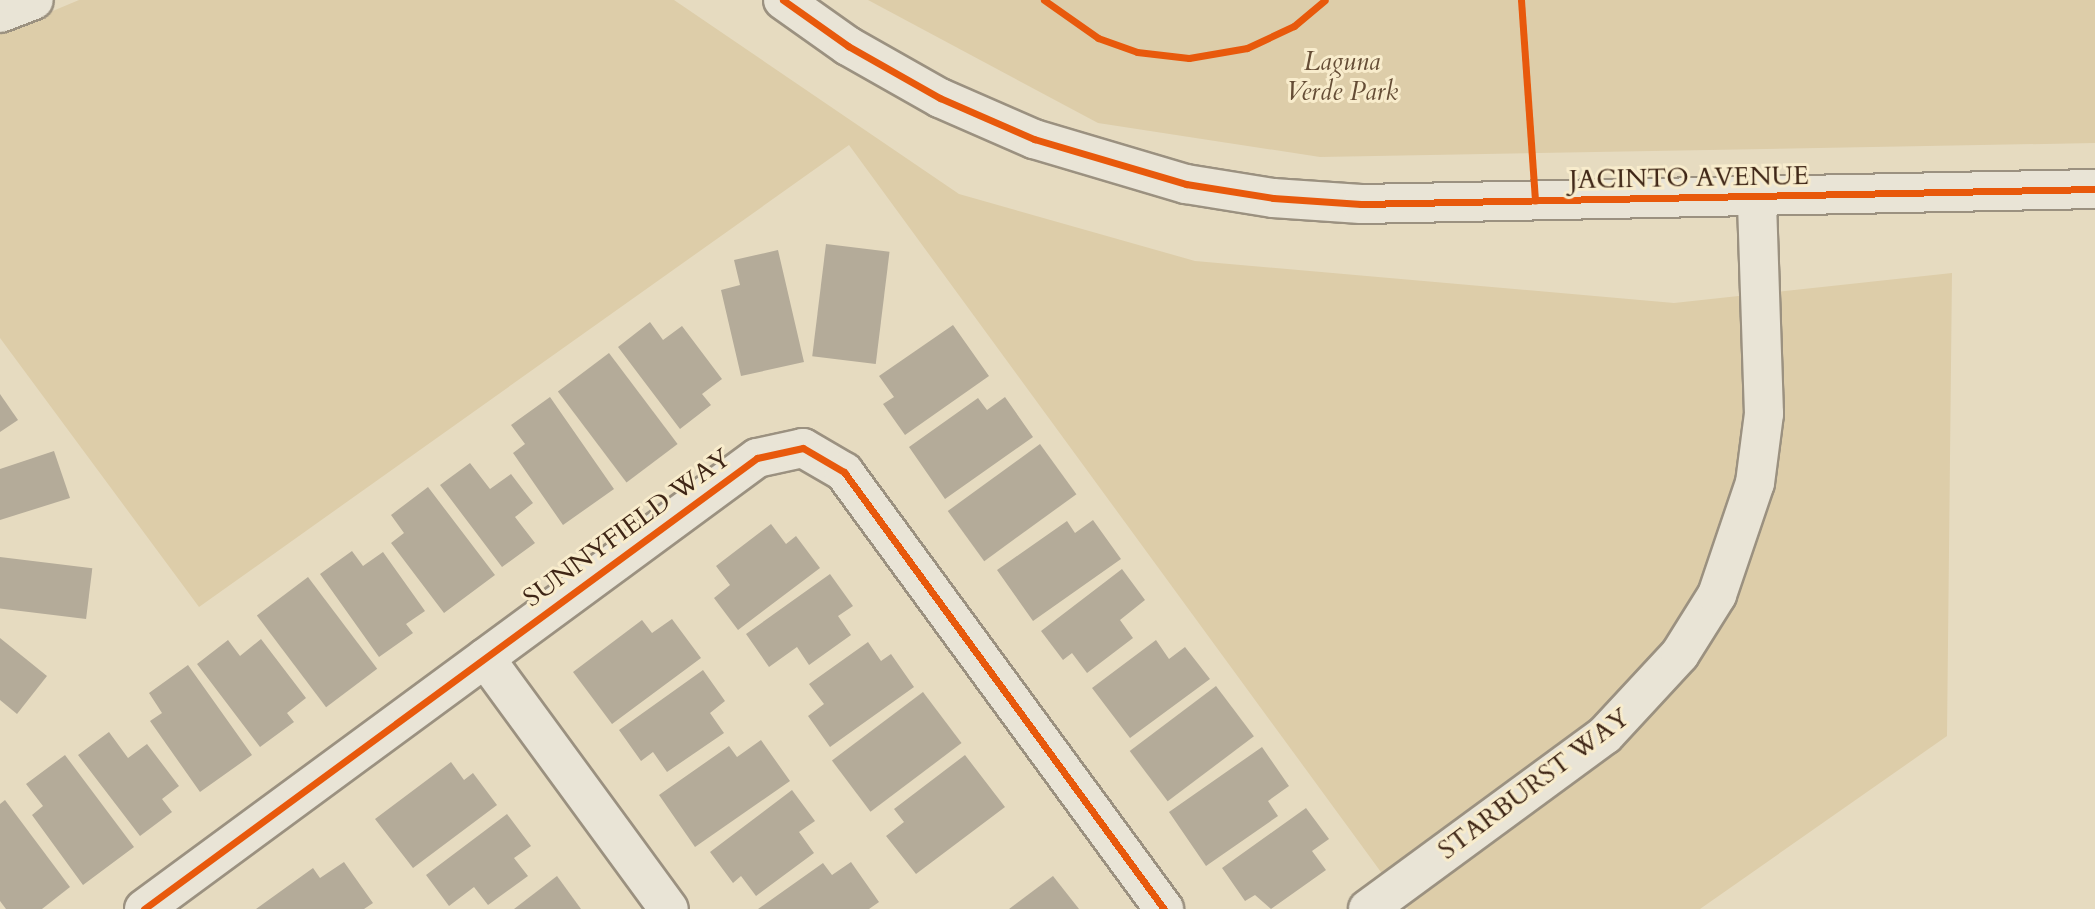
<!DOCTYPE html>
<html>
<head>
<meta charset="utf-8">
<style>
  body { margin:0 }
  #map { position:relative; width:2095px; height:909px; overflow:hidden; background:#e6dbc0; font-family:Cardo,serif }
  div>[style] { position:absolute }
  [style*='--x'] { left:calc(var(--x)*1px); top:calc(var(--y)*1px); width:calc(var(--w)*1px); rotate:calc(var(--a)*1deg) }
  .green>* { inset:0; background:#ddcda9 }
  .building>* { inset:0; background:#b4ab99; transform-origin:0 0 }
  .roads { filter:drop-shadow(2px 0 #9b9180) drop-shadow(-2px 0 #9b9180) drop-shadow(0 2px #9b9180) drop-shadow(0 -2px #9b9180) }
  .minor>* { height:38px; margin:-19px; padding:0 19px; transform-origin:19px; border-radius:19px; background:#e9e4d6 }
  .tertiary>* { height:38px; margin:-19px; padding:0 19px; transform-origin:19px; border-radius:19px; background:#e9e4d6 }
  .secondary>* { height:38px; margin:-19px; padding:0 19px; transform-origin:19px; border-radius:19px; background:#e9e4d6 }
  .cycleway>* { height:7px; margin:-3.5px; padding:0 3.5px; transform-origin:3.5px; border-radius:3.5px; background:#e8590c }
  span { translate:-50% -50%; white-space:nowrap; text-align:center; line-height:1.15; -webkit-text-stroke:6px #f8eccc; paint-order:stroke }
  .park-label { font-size:26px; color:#654d36; font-style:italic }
  .street-label { font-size:26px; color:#3f2616 }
</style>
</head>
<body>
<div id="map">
  <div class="green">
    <i style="clip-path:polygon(79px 0,674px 0,959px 194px,1195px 261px,1674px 303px,1952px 273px,1947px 736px,1700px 909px,1408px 909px,849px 145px,199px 607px,0 338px,0 33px)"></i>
    <i style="clip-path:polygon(868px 0,2095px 0,2095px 143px,1320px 157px,1098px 123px)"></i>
  </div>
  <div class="building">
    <i style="left:826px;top:244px;width:64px;height:113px;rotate:7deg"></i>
    <i style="clip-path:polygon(778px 250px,804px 362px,741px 376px,721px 290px,740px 285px,734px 260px)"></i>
    <i style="clip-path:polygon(650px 322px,663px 340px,682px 326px,722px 379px,702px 394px,711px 405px,680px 429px,618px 347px)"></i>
    <i style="clip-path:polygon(953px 325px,989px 376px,905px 435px,883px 404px,894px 397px,879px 376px)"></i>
    <i style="left:609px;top:353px;width:114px;height:64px;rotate:53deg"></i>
    <i style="clip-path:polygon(0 394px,18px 420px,0 432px)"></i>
    <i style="clip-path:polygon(550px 397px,614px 489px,563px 525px,513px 453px,525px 444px,511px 425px)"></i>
    <i style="clip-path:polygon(1005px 397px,1033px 437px,945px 499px,909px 447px,978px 398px,987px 410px)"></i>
    <i style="left:1040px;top:444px;width:62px;height:114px;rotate:54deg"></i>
    <i style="clip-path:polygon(54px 451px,70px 498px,0 520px,0 469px)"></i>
    <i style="clip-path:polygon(470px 463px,490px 489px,511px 474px,533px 503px,515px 517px,535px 543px,502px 567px,440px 485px)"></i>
    <i style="clip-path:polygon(428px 487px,495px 575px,444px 613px,391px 543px,404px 533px,391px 515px)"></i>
    <i style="clip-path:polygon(1093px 520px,1121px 559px,1033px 621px,997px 570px,1067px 521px,1075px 533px)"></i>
    <i style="clip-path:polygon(771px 524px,786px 544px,796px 536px,820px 568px,738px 630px,714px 598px,730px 585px,716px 566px)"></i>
    <i style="clip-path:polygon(352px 551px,363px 566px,383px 552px,425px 611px,406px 624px,413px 633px,379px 657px,320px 574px)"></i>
    <i style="left:0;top:557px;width:93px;height:51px;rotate:7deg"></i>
    <i style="clip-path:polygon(1122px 569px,1145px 600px,1120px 620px,1133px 638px,1087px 673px,1072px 653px,1063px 660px,1041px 631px)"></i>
    <i style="clip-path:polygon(830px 574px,853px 606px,838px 616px,851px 635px,809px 665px,797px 647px,769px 667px,746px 634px)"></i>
    <i style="left:308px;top:577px;width:115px;height:64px;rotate:53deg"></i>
    <i style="clip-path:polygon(672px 619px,701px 658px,612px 724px,573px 672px,642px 620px,652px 633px)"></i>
    <i style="clip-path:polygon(0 638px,47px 676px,17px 714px,0 700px)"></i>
    <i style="clip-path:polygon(261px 639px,306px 698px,287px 713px,294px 722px,260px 747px,197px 664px,228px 640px,240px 656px)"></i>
    <i style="clip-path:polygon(1156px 640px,1169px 659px,1185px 647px,1210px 679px,1130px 738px,1092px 688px)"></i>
    <i style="clip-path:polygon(868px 642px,881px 661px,891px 654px,914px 687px,830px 747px,808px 716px,824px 704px,809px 684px)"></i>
    <i style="clip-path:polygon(188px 665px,252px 755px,200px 792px,150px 721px,162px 713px,149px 693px)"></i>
    <i style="clip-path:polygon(703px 670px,725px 701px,710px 713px,724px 733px,667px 772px,653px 752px,641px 761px,619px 730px)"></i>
    <i style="left:1216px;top:686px;width:63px;height:108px;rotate:53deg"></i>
    <i style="left:923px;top:692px;width:64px;height:114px;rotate:53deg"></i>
    <i style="clip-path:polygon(109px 732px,128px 758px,147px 744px,179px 786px,162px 799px,172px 812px,140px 836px,78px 755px)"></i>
    <i style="clip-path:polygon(761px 740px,790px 781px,695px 847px,659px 795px,729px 746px,737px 757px)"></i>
    <i style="clip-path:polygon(1262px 747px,1289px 786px,1268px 801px,1278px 816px,1206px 866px,1169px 812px)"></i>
    <i style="clip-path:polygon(65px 755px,134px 847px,83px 885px,32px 815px,43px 806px,26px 784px)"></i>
    <i style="clip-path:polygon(965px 755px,1005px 807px,916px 874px,886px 836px,904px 822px,894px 809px)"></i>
    <i style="clip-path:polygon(451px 762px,464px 780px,473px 773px,497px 805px,413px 868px,375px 819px)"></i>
    <i style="clip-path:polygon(792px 790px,815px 821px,799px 832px,814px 853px,756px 896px,741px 876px,733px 883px,710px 852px)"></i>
    <i style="clip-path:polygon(5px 800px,70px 887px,42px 909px,6px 909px,0 901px,0 804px)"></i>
    <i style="clip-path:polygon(1306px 808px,1329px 839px,1312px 851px,1326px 870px,1271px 909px,1255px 895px,1245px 901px,1222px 868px)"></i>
    <i style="clip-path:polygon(507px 814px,531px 846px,514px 858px,528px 876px,488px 905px,474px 887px,449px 906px,426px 875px)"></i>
    <i style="clip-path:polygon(344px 862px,373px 903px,364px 909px,256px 909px,313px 868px,320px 878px)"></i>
    <i style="clip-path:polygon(851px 862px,879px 902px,869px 909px,758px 909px,823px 863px,832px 875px)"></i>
    <i style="clip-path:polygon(557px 876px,581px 909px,514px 909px)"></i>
    <i style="clip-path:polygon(1053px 876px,1079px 909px,1009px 909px)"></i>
  </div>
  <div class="roads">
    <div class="minor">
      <i style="--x:485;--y:658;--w:311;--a:53.8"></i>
      <i style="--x:144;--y:909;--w:761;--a:-36.34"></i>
      <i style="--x:757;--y:458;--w:47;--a:-12.3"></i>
      <i style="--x:803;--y:448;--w:48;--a:30.3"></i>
      <i style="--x:844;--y:472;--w:542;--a:53.79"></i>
      <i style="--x:1368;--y:909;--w:294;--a:-36.3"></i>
      <i style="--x:1605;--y:735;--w:110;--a:-47.2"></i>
      <i style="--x:1680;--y:654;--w:70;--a:-57.9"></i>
      <i style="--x:1717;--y:595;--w:118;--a:-71.3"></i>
      <i style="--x:1755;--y:483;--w:70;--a:-82.6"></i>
      <i style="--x:1764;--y:414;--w:216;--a:-91.9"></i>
    </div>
    <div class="tertiary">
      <i style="--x:783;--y:0;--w:80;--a:35.3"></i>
      <i style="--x:848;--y:46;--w:106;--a:29.5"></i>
      <i style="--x:940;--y:98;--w:103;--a:23.6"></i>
      <i style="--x:1034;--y:139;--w:159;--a:16.5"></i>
      <i style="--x:1186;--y:184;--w:88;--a:9.1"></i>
      <i style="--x:1273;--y:198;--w:88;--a:3.9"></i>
      <i style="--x:1361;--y:204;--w:734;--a:-1.17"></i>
    </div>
    <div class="secondary">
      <i style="--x:0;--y:13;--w:36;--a:-21"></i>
    </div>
  </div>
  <div class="cycleway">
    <i style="--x:783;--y:0;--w:80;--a:35.3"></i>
    <i style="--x:848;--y:46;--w:106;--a:29.5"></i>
    <i style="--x:940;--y:98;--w:103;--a:23.6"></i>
    <i style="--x:1034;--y:139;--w:159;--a:16.5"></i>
    <i style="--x:1186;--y:184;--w:88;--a:9.1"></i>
    <i style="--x:1273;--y:198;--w:88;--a:3.9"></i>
    <i style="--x:1361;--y:204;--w:734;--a:-1.17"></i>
    <i style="--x:1044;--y:0;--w:66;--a:35.1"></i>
    <i style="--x:1098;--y:38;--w:41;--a:19.7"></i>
    <i style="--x:1137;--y:52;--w:52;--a:6.6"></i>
    <i style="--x:1189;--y:58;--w:59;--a:-9.8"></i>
    <i style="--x:1247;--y:48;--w:52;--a:-25.1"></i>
    <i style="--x:1294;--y:26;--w:40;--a:-40"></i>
    <i style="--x:1521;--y:0;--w:201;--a:86"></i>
    <i style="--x:144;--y:909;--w:761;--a:-36.34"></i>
    <i style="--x:757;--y:458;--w:47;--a:-12.3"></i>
    <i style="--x:803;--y:448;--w:48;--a:30.3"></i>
    <i style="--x:844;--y:472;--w:542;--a:53.79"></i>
  </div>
  <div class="park-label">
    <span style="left:1342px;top:77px">Laguna<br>Verde Park</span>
  </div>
  <div class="street-label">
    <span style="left:1689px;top:178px;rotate:-1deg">JACINTO AVENUE</span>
    <span style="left:627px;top:528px;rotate:-36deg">SUNNYFIELD WAY</span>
    <span style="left:1534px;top:784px;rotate:-37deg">STARBURST WAY</span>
  </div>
</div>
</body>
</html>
